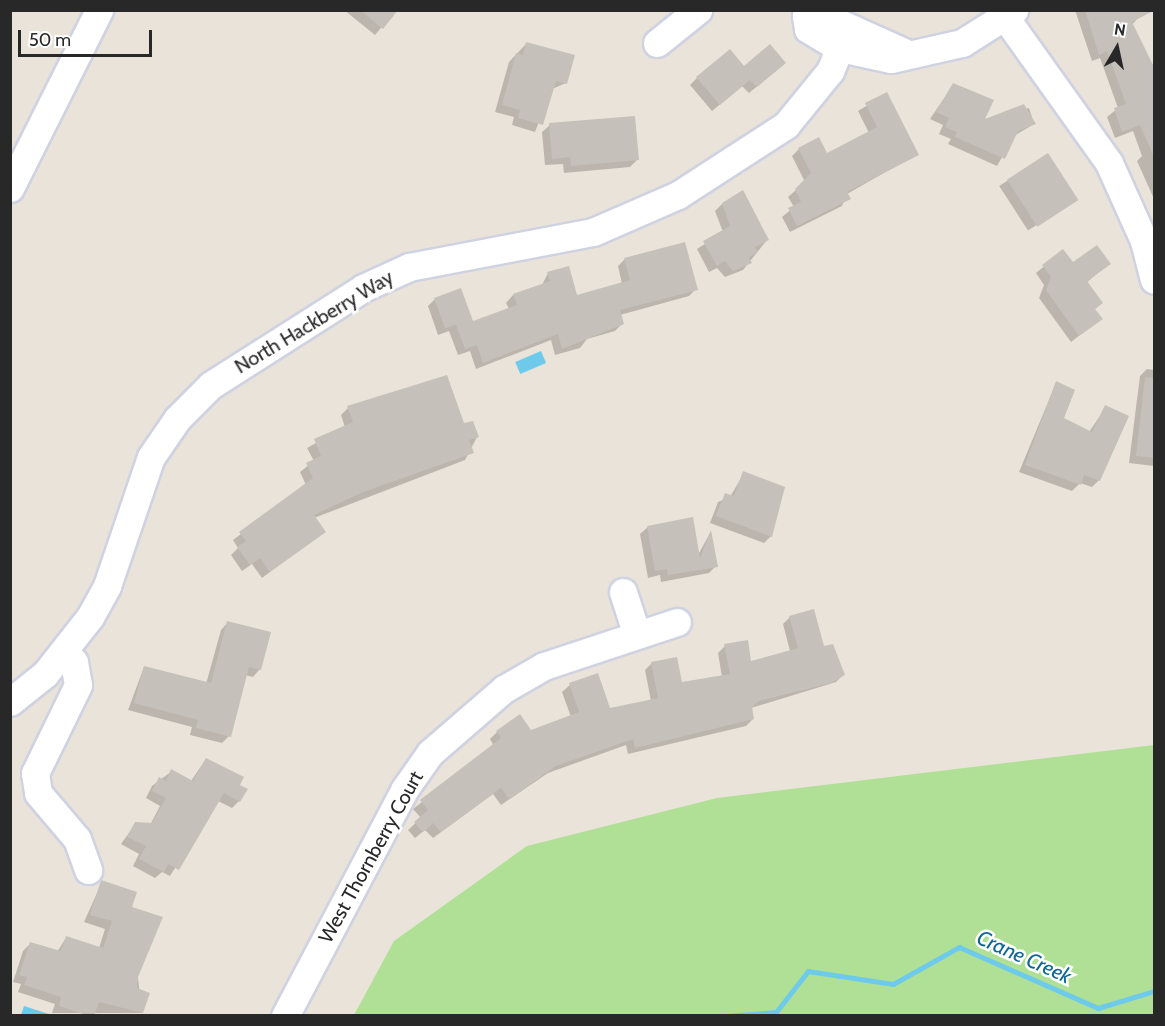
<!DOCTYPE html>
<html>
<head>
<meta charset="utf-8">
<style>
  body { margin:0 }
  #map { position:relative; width:1165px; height:1026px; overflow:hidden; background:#eae3d9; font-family:Cabin,sans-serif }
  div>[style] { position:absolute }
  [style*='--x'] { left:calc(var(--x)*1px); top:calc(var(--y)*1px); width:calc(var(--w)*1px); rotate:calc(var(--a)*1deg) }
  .green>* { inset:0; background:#b0e096 }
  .water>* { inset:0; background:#6ecaeb; transform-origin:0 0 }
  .shadow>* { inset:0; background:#0003; transform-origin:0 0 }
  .stream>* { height:5px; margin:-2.5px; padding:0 2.5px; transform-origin:2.5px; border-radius:2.5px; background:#6ecaeb }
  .building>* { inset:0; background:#c5c0b9; transform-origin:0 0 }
  .roads { filter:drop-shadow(2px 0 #cfd2e1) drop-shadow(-2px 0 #cfd2e1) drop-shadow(0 2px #cfd2e1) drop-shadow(0 -2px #cfd2e1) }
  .minor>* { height:27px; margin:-13.5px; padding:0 13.5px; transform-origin:13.5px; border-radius:13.5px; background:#fff }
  span { translate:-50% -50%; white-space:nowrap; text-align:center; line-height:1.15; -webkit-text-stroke:5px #fff; paint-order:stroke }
  .street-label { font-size:20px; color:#282828 }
  .water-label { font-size:21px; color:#106794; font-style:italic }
  .frame { position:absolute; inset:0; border:12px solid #282828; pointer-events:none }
  .north { position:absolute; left:1087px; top:18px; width:60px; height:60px; -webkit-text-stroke:4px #fff; paint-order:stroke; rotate:9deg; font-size:16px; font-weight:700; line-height:24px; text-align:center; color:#282828 }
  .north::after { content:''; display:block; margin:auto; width:21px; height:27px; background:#282828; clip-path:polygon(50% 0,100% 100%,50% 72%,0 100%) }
  .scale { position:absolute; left:18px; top:30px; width:134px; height:27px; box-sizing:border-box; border:3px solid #282828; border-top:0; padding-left:8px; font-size:18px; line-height:21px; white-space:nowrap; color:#282828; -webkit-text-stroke:4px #fff; paint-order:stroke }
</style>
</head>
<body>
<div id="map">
  <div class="green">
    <i style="clip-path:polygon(1154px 745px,1154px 1015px,354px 1015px,394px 941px,527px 846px,717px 798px)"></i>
  </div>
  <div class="water">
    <i style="left:541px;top:351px;width:13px;height:28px;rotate:67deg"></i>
    <i style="clip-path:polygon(24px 1006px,52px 1015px,21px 1015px)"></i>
  </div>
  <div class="shadow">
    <i style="clip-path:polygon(344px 10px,396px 10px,375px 35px)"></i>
    <i style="clip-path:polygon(1075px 10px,1135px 10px,1138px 18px,1131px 26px,1154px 78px,1154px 199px,1137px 161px,1142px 156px,1133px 131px,1115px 138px,1107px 117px,1118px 108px,1100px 58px,1092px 61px)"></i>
    <i style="clip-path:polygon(526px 44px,566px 83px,552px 89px,535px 132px,512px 125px,514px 117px,495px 112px,509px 62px)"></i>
    <i style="clip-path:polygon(777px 70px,749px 93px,742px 86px,712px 111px,690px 85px,697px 78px)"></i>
    <i style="clip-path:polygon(953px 85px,982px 121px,1029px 108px,1034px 124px,1014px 136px,997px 166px,948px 144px,951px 139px,939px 134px,943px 125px,930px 119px)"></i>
    <i style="clip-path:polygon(886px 94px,917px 154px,847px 194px,842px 206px,790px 232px,782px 217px,794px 207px,788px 197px,805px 182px,792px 156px,799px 149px,826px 155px,869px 133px,858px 111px)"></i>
    <i style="clip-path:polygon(550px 125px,637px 160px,630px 167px,564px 173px,563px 164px,545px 165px,542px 132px)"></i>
    <i style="left:1047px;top:155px;width:53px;height:57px;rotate:57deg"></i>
    <i style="clip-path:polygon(722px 204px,767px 240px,743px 270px,725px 277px,717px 268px,709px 272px,697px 249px,723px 232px,715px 211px)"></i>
    <i style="clip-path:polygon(1063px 251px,1073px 265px,1109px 264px,1086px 283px,1101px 303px,1094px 310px,1101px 319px,1071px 342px,1039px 298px,1044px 285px,1036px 273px)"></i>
    <i style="clip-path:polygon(625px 259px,696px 289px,689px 296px,620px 315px,623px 323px,615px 331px,587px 339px,580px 348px,555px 355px,551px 340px,476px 369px,470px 351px,458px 355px,449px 331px,438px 335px,428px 306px,435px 299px,472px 323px,509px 309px,506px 303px,513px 295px,542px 285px,548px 273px,576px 297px,622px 284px,618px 266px)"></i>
    <i style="clip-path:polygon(1147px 369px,1154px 370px,1154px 466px,1129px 463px,1140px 376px)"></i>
    <i style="clip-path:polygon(1056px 383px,1062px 419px,1089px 432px,1106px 407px,1099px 480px,1092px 487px,1080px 483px,1072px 491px,1019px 472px)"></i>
    <i style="clip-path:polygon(348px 408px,463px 425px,477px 437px,465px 460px,314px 518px,324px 531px,262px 578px,252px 564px,242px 571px,231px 555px,238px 548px,233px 540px,306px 485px,300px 472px,314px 461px,307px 448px,345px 427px,341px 415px)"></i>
    <i style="clip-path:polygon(744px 473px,771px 536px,764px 543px,710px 523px,718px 502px,730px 497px)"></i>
    <i style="clip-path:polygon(648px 527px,698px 555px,710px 533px,716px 566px,709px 573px,661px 582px,660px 575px,648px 578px,640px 534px)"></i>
    <i style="clip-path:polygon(790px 617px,823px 648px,832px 646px,844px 674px,836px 682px,751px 708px,753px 719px,746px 726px,628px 754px,626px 745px,548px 773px,501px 805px,493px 794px,433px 838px,425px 830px,415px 838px,408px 830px,421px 818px,413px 809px,494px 746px,490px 739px,497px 732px,530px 732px,571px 717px,562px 692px,570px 685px,597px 675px,609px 709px,651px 701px,645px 670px,652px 663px,681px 684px,722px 677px,718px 653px,725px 646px,750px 663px,790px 651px,783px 624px)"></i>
    <i style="clip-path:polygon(228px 622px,260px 669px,253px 677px,245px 675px,229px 736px,222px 743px,190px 735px,192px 727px,128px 710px,144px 667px,206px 684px,221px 630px)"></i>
    <i style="clip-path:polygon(206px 759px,238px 785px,239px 801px,232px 808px,218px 801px,170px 876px,162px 872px,155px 878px,133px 866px,139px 854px,121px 844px,136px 823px,150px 825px,160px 806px,146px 798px,152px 786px,172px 771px,191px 781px)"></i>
    <i style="clip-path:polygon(102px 882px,130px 908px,142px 1013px,52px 1013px,55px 1004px,18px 992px,21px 984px,13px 982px,23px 951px,31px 943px,57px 952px,66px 938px,99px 948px,105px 929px,84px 922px)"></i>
  </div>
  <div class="stream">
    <i style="--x:726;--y:1016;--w:50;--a:-4.6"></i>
    <i style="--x:776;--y:1012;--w:52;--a:-52"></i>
    <i style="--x:808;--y:971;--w:86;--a:8.7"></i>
    <i style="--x:893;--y:984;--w:76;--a:-29.3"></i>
    <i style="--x:959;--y:947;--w:152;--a:23.7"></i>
    <i style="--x:1098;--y:1008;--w:59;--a:-16.9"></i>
  </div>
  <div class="building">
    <i style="clip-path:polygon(360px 10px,398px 10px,383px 29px)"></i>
    <i style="clip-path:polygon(1085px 10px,1155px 10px,1132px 22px,1155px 69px,1155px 159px,1140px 125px,1122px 132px,1114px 108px,1126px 104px,1107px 51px,1099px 55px)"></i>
    <i style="clip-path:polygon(526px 42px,575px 55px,567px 84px,556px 81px,543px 125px,518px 118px,520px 110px,502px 105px,516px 53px,523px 55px)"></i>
    <i style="clip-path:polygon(770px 44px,786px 63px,757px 87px,750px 80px,720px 105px,696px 77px,730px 49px,744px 66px)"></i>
    <i style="clip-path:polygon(953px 83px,994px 100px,985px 119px,1024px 104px,1036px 124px,1018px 131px,1005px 159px,955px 137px,957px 132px,945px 127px,949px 118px,936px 112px)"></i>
    <i style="clip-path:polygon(887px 92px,919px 155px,847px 192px,851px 199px,797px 226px,788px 208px,801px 202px,795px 189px,811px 173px,798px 148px,819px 137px,827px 153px,877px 127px,865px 103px)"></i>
    <i style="clip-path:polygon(635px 116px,639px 160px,571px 166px,570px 157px,552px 159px,549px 123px)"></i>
    <i style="left:1048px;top:153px;width:56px;height:49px;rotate:57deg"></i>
    <i style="clip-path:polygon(743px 190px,769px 240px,755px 247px,758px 252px,749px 257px,752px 263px,733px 271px,725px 261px,717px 266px,703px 241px,730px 226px,722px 203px)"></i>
    <i style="clip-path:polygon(685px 242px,698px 290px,620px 310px,624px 324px,562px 349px,558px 334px,483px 363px,477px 345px,465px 349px,456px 325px,445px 328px,434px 298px,461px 288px,473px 321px,517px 305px,513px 294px,550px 281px,547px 272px,569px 266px,577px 295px,630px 280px,624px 258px)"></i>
    <i style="clip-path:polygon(1097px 245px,1111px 264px,1087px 281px,1103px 303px,1095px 309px,1103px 319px,1079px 336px,1046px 290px,1051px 277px,1042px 265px,1063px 249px,1073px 262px)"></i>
    <i style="clip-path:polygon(447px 375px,464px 423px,473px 421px,479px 437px,469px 440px,474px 453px,363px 492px,314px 515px,326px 532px,270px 572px,260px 558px,250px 565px,237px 547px,246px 541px,239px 532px,313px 478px,306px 463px,321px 456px,314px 439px,353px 422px,347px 406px)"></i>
    <i style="clip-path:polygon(1145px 377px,1155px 378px,1155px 458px,1136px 456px)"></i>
    <i style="clip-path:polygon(1056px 381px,1075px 390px,1064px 418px,1092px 432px,1105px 405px,1129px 416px,1100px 481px,1084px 475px,1081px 485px,1025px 465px)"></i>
    <i style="clip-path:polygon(743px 471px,785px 487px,772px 537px,716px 516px,725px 493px,734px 496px)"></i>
    <i style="clip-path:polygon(693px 517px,700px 558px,711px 530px,718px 567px,668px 575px,667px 569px,655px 571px,647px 526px)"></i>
    <i style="clip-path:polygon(814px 609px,824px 646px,833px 644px,845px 675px,831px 683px,759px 701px,752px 707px,754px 719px,635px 748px,633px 739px,556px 766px,509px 799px,501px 788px,441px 832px,433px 823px,423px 832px,414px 822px,428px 810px,420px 800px,501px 738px,496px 731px,520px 714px,531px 730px,579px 712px,569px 683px,598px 673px,610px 708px,658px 698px,651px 662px,677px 657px,682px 682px,730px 674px,724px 644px,748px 640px,751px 661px,798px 648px,789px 616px)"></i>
    <i style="clip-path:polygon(227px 621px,271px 632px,261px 670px,249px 667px,231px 737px,196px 728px,198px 720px,134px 703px,144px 666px,211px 683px)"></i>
    <i style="clip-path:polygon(206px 758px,244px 777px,240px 785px,248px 789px,240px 802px,224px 793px,179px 870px,168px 864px,164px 872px,139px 859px,146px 846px,127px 837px,135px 822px,152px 823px,166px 798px,152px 791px,159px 777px,166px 781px,171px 769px,193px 781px)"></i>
    <i style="clip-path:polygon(101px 880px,137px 892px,132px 907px,163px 917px,138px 977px,137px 988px,150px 993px,143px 1013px,99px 1002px,94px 1016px,89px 1016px,59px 1006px,61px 997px,24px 985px,27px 977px,19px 975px,30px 942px,61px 951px,66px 936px,103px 948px,112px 921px,90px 915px)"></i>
  </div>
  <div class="roads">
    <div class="minor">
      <i style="--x:1005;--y:17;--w:179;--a:54.5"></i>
      <i style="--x:1109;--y:163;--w:85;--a:65.8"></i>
      <i style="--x:1144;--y:241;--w:40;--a:75.6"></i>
      <i style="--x:657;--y:43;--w:53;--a:-38.8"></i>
      <i style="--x:904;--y:52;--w:98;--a:-155.8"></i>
      <i style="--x:815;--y:12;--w:10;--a:156"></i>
      <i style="--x:806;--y:16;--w:13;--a:81"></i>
      <i style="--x:808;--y:29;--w:37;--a:31"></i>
      <i style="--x:840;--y:48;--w:52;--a:12.2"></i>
      <i style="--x:891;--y:59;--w:73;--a:-12.7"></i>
      <i style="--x:962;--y:43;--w:62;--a:-32.4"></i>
      <i style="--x:10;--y:188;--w:199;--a:-63.4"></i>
      <i style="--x:623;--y:592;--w:42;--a:72"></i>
      <i style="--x:65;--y:651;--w:14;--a:51"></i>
      <i style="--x:74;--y:662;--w:23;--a:80"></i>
      <i style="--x:78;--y:685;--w:98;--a:116"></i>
      <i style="--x:35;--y:773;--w:20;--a:81"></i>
      <i style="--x:38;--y:793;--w:60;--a:49.7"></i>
      <i style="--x:77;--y:839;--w:33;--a:70"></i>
      <i style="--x:10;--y:702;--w:45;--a:-38.7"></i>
      <i style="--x:45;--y:674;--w:73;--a:-51.7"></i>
      <i style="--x:90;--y:617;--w:35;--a:-61"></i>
      <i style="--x:107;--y:586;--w:136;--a:-71.2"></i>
      <i style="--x:151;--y:457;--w:46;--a:-55.6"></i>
      <i style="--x:177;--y:419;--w:48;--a:-45"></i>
      <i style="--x:211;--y:385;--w:180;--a:-32.5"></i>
      <i style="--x:363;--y:288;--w:51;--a:-24.5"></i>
      <i style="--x:409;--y:267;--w:187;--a:-10.8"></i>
      <i style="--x:593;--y:232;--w:93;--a:-23.5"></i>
      <i style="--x:678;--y:195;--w:129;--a:-32.9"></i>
      <i style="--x:786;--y:125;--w:70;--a:-50.8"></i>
      <i style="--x:830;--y:71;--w:25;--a:-67"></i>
      <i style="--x:285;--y:1016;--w:255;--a:-62.2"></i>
      <i style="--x:404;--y:790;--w:45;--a:-54.9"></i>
      <i style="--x:430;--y:753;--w:98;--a:-40.9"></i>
      <i style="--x:504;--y:689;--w:46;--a:-29.9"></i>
      <i style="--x:544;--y:666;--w:140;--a:-18.3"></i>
    </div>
  </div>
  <div class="street-label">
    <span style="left:314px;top:322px;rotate:-31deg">North Hackberry Way</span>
    <span style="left:371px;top:857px;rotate:-61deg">West Thornberry Court</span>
  </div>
  <div class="water-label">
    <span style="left:1024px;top:957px;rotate:24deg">Crane Creek</span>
  </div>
  <div class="frame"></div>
  <div class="north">N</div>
  <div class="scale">50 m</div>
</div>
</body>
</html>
